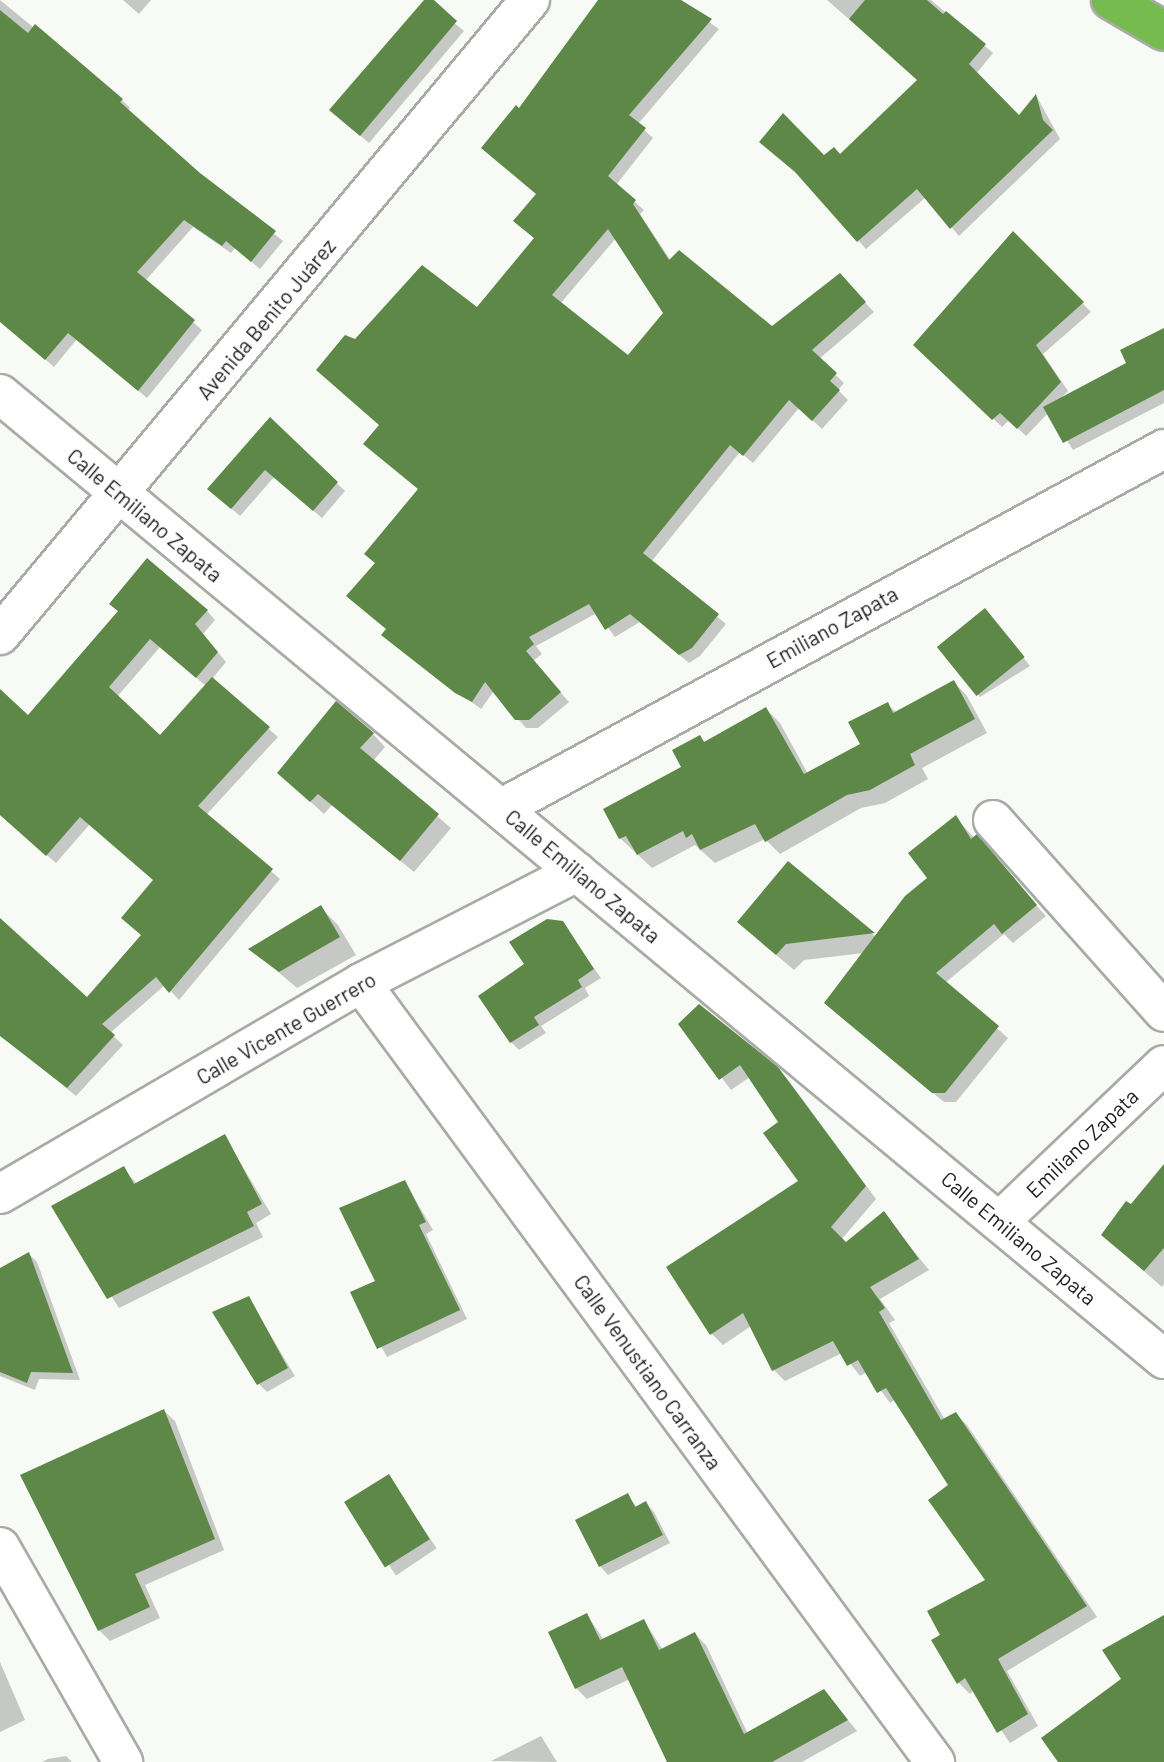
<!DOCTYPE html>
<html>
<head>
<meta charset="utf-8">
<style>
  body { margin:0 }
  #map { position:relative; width:1164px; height:1762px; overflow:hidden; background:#f7faf5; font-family:Barlow,sans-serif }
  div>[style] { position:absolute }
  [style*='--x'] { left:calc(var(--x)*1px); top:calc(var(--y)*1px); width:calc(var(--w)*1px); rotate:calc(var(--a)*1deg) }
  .shadow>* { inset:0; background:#0003; transform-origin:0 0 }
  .building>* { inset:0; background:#5d8847; transform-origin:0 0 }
  .roads { filter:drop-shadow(2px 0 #a8aba6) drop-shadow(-2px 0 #a8aba6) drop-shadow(0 2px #a8aba6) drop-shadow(0 -2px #a8aba6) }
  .minor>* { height:38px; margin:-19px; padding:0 19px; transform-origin:19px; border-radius:19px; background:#fff }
  .highway>* { height:38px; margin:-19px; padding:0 19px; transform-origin:19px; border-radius:19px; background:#75bb4e }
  span { translate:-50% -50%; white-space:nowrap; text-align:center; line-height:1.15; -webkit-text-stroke:5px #fff; paint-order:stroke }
  .street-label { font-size:21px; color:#1c1d1b }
</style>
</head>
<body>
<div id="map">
  <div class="shadow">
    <i style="clip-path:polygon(0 0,122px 100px,130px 108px,128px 111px,199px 174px,283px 241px,260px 269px,235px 248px,231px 253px,193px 227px,145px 281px,202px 330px,147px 398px,77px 339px,54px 367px,23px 340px,0 281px)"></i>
    <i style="clip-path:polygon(123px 0,151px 0,139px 14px)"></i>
    <i style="clip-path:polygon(426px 0,464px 31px,369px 143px,339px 118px)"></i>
    <i style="clip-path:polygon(evenodd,602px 0,677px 0,719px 29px,638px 124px,653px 138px,616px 185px,644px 210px,640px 214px,671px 261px,772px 329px,840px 276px,874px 312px,819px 359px,844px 383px,838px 390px,848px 400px,822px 429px,799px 408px,753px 463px,740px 452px,651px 562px,726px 624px,700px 656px,689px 663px,640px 622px,615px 637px,597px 613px,536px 646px,542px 654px,533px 661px,569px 702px,538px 728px,526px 728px,494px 691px,481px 709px,392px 643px,376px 563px,420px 490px,381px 426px,355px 341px,477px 309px,535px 239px,515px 221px,538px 195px,520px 110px,602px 0,616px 238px,665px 314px,629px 358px,560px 304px,616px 238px)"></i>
    <i style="clip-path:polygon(827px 0,931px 0,993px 53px,976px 74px,1019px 117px,1037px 97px,1060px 139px,959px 236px,926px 197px,866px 249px,801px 176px,824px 157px,840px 156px,919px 80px)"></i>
    <i style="clip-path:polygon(1013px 234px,1091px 312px,1043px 354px,1068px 391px,1061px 398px,1129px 364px,1164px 336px,1164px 403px,1073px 450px,1049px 412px,1026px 436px,1009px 420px,1002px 427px,916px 345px)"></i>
    <i style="clip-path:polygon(270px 420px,345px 491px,322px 518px,274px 477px,240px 516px,218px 497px)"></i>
    <i style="clip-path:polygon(evenodd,207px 611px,215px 620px,203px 634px,226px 662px,212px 679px,278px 737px,206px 815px,280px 879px,179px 1000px,165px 985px,110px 1033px,123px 1045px,76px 1096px,0 1034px,0 933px,87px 999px,142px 936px,155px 881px,90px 824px,56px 863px,0 815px,0 717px,28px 718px,119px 612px,207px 611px,160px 647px,206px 686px,161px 737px,117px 697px,160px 647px)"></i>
    <i style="clip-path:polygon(993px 619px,1030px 666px,980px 697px,972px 689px)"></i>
    <i style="clip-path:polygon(954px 682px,967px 696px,987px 733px,922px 768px,928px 779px,885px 803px,861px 808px,780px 854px,765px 839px,715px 863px,695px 845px,652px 868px,620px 838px,683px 767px,699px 737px,706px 743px,766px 709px,780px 723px,808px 774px,862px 745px,887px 704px,897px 713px)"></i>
    <i style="clip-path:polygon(373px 734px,385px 747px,373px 761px,451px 828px,414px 872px,332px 805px,324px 814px,292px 785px)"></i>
    <i style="clip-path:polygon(955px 817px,1046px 916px,1013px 943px,1004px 934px,945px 983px,1008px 1038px,956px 1102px,944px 1102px,836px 1013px,864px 953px,804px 960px,794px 970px,756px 938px,789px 864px,876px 937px,930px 878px)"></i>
    <i style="clip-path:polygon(321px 908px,338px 925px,356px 955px,297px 988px,251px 949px)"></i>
    <i style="clip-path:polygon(562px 923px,601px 978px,585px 988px,589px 996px,541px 1026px,546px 1033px,519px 1050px,511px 1042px,527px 964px)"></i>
    <i style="clip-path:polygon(681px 1024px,777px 1068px,789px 1081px,876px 1199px,841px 1240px,846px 1245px,884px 1214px,929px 1270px,880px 1299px,895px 1320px,889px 1323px,945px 1420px,956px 1414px,967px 1425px,1097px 1617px,1007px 1671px,1038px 1726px,1010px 1743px,974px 1690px,970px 1694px,959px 1683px,934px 1641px,987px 1580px,950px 1486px,896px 1399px,890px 1403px,867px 1372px,860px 1376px,842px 1353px,785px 1381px,774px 1370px,751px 1326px,723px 1345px,712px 1334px,800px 1181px,780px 1123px,750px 1077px,731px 1090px)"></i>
    <i style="clip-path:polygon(225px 1137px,271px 1214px,256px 1223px,263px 1237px,119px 1308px,54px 1207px,123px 1168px,137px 1184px)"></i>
    <i style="clip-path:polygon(1164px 1171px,1164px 1284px,1162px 1287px,1103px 1235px)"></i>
    <i style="clip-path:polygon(405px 1182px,433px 1230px,426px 1234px,467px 1319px,387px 1357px,352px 1293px,377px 1281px)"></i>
    <i style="clip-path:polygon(29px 1254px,37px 1262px,80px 1380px,39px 1379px,35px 1390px,0 1376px,0 1269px)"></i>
    <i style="clip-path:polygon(248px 1298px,295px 1376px,267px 1392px,258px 1383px)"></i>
    <i style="clip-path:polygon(164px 1411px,175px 1421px,224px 1550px,145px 1585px,160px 1618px,110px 1641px,99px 1630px)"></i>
    <i style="left:388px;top:1476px;width:87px;height:49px;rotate:56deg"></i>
    <i style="clip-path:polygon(627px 1495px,638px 1508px,646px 1503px,654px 1512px,670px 1543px,608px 1575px,600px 1566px)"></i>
    <i style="clip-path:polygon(587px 1615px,604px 1640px,644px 1621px,663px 1650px,695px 1634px,706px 1645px,748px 1734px,824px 1691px,857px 1731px,802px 1762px,665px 1762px,668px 1760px,630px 1679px,587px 1699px,576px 1688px)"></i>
    <i style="clip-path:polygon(0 1662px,25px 1720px,0 1732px)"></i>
    <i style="clip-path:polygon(541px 1736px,557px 1762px,491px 1761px)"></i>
    <i style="clip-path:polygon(66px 1756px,72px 1762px,42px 1762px,48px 1759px)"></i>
  </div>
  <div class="building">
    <i style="clip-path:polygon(424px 0,434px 0,457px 21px,360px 136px,329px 110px)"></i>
    <i style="clip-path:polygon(evenodd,598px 0,681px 0,712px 19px,629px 115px,646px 128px,608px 176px,636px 200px,633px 204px,669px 260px,679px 250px,772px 326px,840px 273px,866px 302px,812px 350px,837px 373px,830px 381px,840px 390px,812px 421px,789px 400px,743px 456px,730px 445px,643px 553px,719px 614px,692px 648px,679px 655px,630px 614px,605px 630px,589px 604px,529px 637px,534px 644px,526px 651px,561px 692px,529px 720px,515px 720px,485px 682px,472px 702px,455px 693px,381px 635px,386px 629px,346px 596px,375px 563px,364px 554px,418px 489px,363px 444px,379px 425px,316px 370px,345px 335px,355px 339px,422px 265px,477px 307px,534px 238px,513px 221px,536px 194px,481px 148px,516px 105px,519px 108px,598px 0,608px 229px,663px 313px,628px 355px,552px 295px,608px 229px)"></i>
    <i style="clip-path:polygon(865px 0,927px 0,943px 14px,946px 11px,986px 44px,969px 64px,1019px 115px,1036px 94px,1043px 120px,1053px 130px,950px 229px,917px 189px,857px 242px,795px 172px,759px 142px,783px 113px,824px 155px,834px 147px,840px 154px,917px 80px,849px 19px)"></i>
    <i style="clip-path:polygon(0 10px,28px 33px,35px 24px,123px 99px,120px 102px,200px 173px,276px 231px,251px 262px,226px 241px,222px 246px,184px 220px,137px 272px,195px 320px,138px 391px,68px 333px,45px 360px,0 322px)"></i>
    <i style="clip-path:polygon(1013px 231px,1084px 302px,1036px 345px,1061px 382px,1017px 429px,1000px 413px,992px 420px,913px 345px)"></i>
    <i style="clip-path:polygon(1164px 328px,1164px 390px,1063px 443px,1043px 407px,1126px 363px,1120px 350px)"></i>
    <i style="clip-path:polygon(270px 417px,338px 482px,313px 511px,265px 470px,231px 509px,207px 489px)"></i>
    <i style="clip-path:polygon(147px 558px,208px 610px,195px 624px,218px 652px,196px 678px,150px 639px,109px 687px,160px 735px,212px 677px,270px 727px,198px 806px,273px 869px,169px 993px,156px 977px,102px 1024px,115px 1035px,67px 1088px,0 1036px,0 918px,87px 997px,141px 935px,121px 918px,153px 880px,80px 817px,46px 856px,0 815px,0 689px,28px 715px,118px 611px,109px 604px)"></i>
    <i style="left:985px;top:608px;width:63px;height:62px;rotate:51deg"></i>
    <i style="clip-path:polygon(954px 680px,975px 719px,910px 754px,915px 765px,870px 790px,847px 795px,765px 842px,755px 824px,700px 850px,692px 834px,686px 838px,683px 831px,637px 855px,626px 836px,619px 839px,603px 809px,681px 767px,672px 750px,700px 735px,704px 742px,766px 707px,804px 774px,860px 744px,848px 722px,888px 702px,893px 713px)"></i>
    <i style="clip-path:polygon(336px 701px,374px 733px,360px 748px,439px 814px,400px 861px,318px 794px,310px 802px,277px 773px)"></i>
    <i style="clip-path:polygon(956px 815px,971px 839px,977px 834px,1037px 905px,1002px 934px,994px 924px,936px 973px,999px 1026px,945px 1093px,932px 1093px,824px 1003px,905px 896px,927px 878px,908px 853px)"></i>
    <i style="clip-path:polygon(788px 861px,875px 933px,786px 944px,776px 955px,737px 922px)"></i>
    <i style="clip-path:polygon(321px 905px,340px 937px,279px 972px,248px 949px)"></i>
    <i style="clip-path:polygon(547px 919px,563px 921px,594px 969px,578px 980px,582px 987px,534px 1017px,539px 1025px,510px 1043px,478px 996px,524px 964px,509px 942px)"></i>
    <i style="clip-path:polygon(699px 1004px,778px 1067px,866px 1186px,831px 1227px,846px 1242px,884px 1211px,919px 1259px,870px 1287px,885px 1308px,879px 1312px,941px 1420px,956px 1412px,1087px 1606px,998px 1659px,1028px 1714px,997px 1733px,965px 1678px,957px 1684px,931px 1640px,940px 1635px,927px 1611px,985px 1580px,928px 1500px,948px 1485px,886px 1388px,877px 1393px,858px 1360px,847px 1366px,833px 1341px,772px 1371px,743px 1313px,710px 1335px,666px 1267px,798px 1181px,763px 1133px,778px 1122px,740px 1065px,719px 1080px,678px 1024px)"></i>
    <i style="clip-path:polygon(225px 1134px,262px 1204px,247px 1212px,254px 1226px,107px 1299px,51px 1206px,124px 1166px,134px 1184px)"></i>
    <i style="clip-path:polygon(1164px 1164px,1164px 1248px,1144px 1271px,1101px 1235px,1126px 1201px,1131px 1204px)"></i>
    <i style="clip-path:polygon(405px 1180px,426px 1222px,419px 1225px,460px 1310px,377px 1349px,350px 1292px,375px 1281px,339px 1208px)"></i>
    <i style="clip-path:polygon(29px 1252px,73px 1373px,31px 1372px,27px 1383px,0 1372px,0 1268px)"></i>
    <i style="clip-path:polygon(249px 1296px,288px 1368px,257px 1385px,212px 1312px)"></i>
    <i style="clip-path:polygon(164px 1409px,215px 1539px,135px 1574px,150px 1607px,98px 1631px,20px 1475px)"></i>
    <i style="left:389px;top:1474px;width:77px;height:53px;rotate:58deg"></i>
    <i style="clip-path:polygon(628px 1493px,635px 1507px,646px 1501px,663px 1535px,599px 1567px,575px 1520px)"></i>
    <i style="clip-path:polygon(587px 1613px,600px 1640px,644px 1619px,659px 1650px,695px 1632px,744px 1734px,824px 1689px,848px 1720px,772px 1762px,667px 1762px,622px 1667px,575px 1689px,548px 1632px)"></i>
    <i style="clip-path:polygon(1164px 1615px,1164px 1762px,1058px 1762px,1041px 1738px,1121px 1679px,1102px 1650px)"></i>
  </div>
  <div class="roads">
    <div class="minor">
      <i style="--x:0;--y:394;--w:1512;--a:39.66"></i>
      <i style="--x:0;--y:635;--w:827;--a:-50.15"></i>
      <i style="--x:502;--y:808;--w:753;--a:-28.47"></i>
      <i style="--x:993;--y:820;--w:257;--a:48.3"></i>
      <i style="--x:361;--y:983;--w:968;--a:53.62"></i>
      <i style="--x:0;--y:1194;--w:418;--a:-30.3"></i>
      <i style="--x:361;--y:983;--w:243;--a:-27.2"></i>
      <i style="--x:1000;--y:1221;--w:226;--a:-43.6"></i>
      <i style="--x:0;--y:1547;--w:248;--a:60.2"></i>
    </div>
    <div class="highway">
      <i style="--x:1111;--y:0;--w:61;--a:30.3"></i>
    </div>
  </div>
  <div class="street-label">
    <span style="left:266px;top:319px;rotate:-50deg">Avenida Benito Juárez</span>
    <span style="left:145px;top:515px;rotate:40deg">Calle Emiliano Zapata</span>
    <span style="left:832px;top:627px;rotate:-29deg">Emiliano Zapata</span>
    <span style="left:583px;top:876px;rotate:40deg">Calle Emiliano Zapata</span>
    <span style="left:286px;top:1028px;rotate:-30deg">Calle Vicente Guerrero</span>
    <span style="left:1082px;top:1143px;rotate:-44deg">Emiliano Zapata</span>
    <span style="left:1019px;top:1238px;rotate:40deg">Calle Emiliano Zapata</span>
    <span style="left:648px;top:1372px;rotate:54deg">Calle Venustiano Carranza</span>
  </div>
</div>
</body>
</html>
